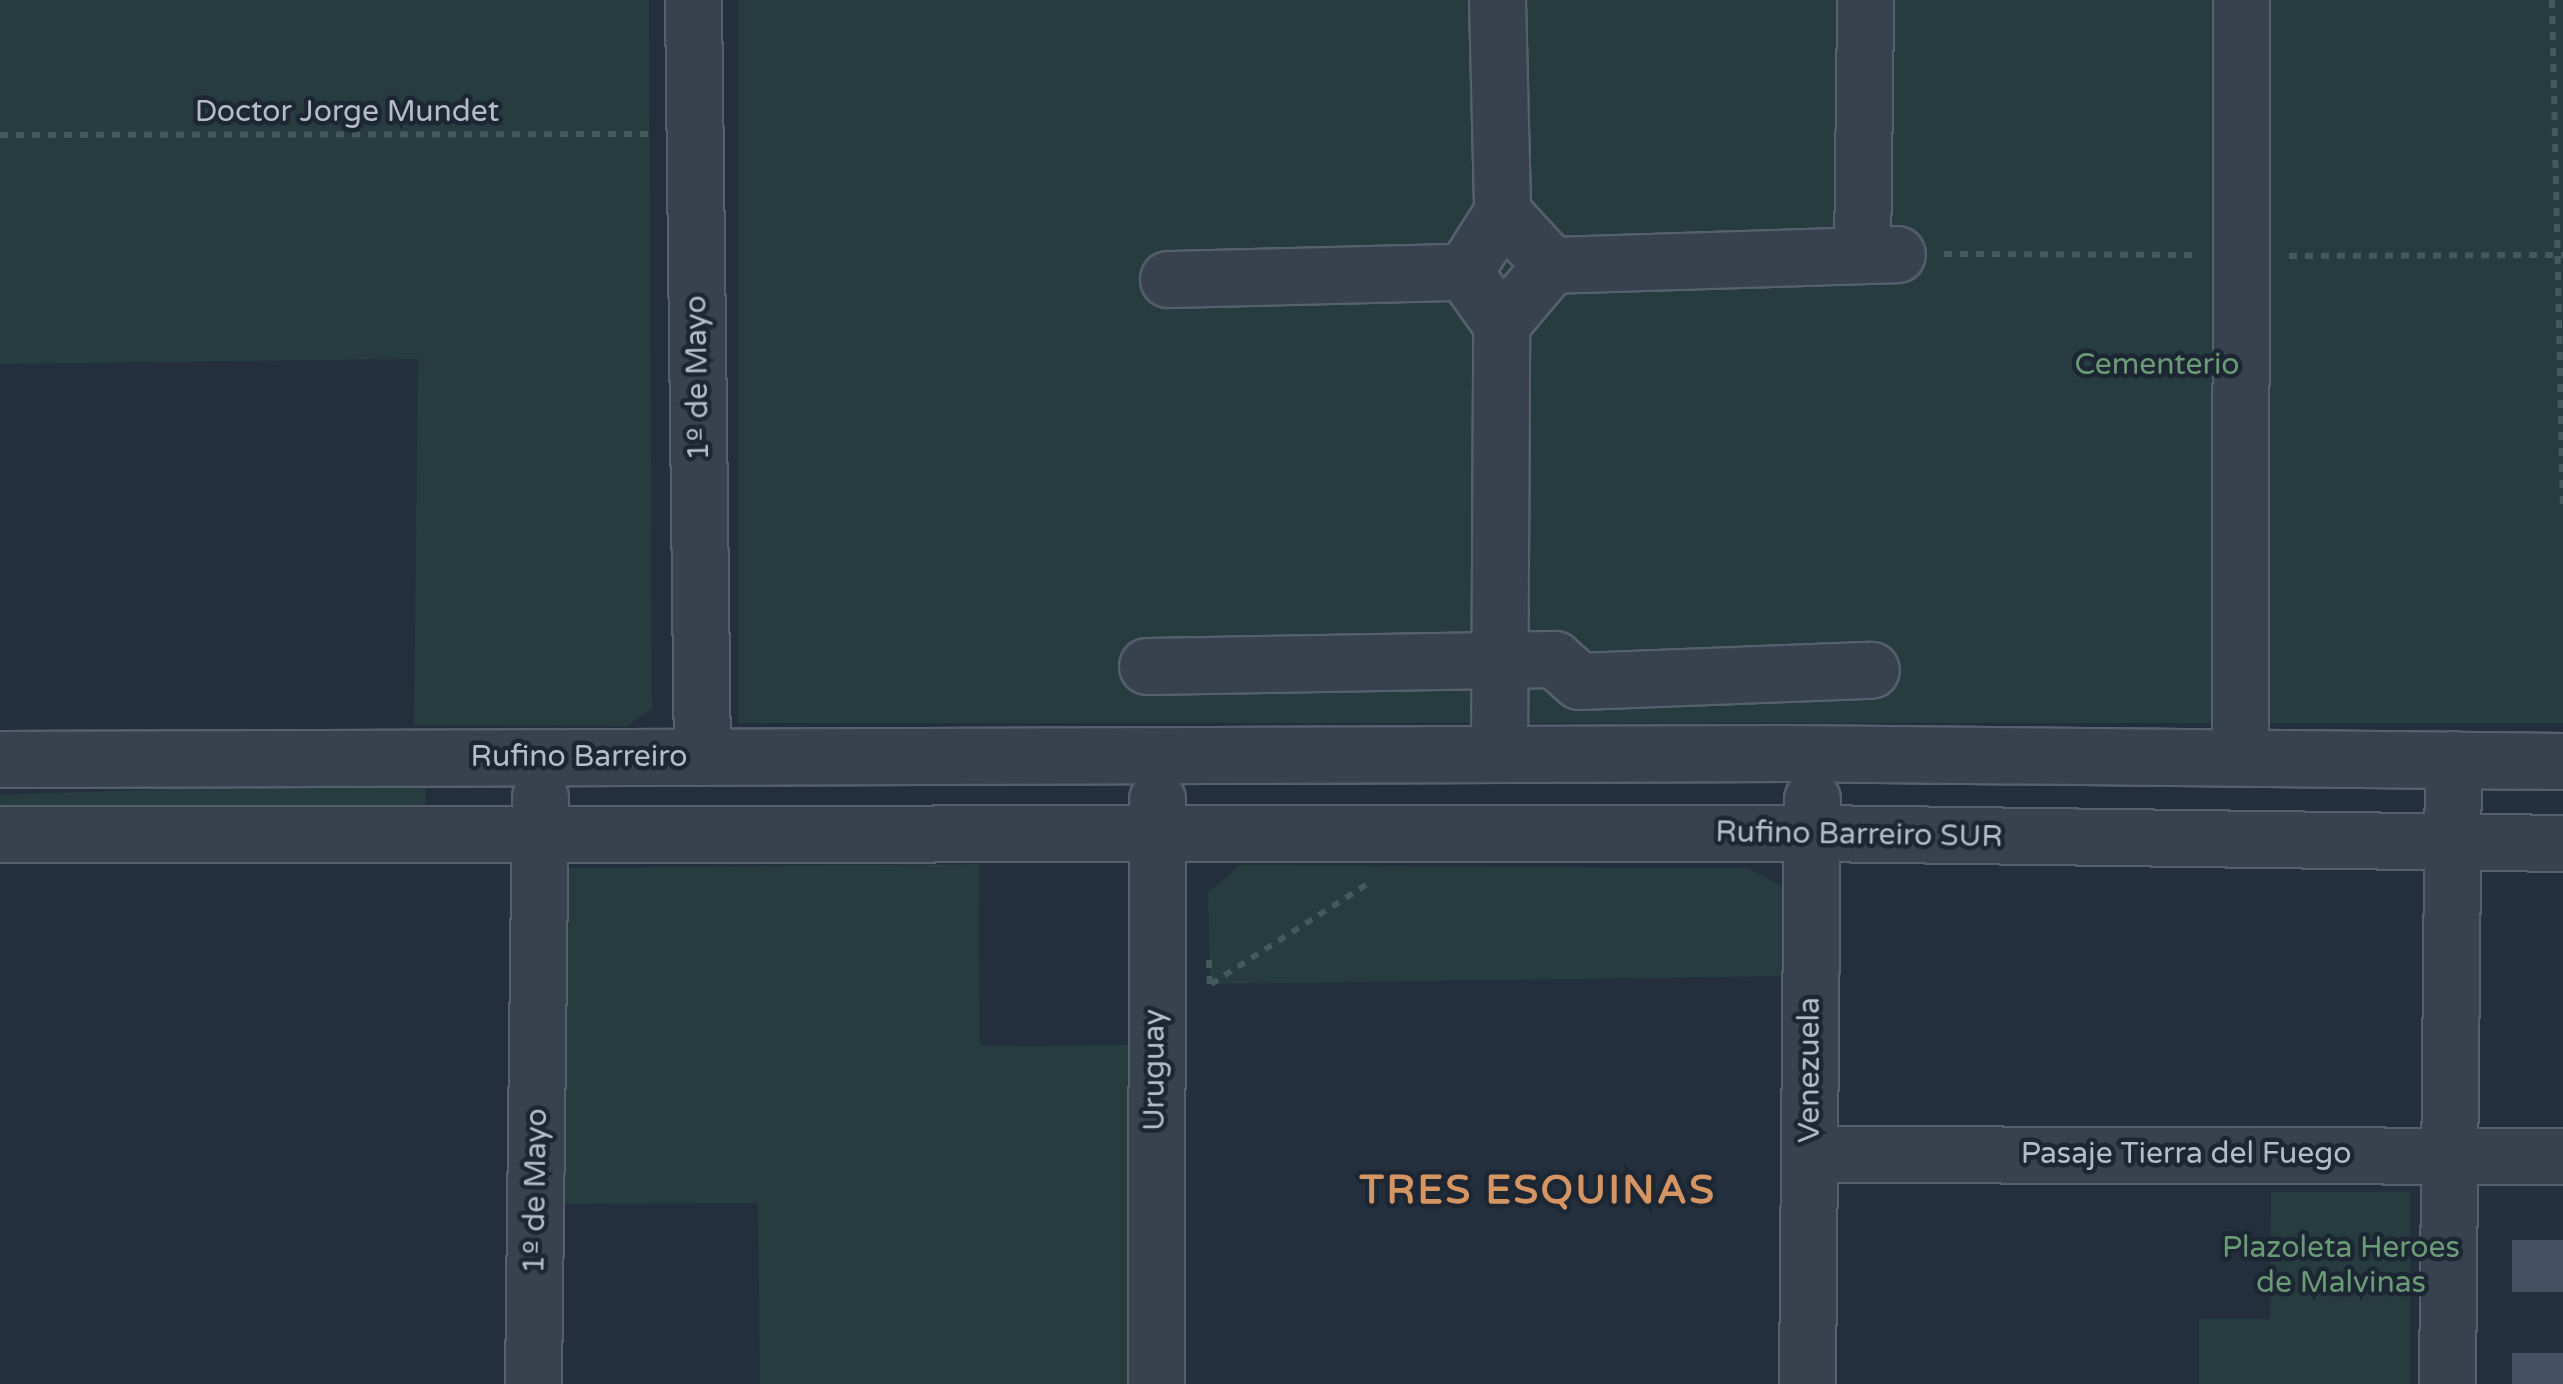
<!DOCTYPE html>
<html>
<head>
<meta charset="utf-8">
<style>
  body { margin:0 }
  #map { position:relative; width:2563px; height:1384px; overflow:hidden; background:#242f3e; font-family:"Varela Round",sans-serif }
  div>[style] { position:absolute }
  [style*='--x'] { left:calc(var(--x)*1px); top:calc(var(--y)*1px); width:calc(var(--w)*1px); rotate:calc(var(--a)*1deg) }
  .green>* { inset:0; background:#263c3f; transform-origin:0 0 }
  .building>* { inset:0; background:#455162; transform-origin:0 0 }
  .path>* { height:6px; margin-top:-3px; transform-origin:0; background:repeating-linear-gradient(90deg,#44595c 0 8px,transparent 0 16px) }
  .roads { filter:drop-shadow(2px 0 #565f6c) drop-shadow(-2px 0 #565f6c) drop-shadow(0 2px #565f6c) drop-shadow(0 -2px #565f6c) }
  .minor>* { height:55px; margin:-27.5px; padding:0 27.5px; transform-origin:27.5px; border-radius:27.5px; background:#38414e }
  span { translate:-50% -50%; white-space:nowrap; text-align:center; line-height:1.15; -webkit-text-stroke:9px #1d2633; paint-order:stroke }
  .street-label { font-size:30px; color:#b4bcc9 }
  .park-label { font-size:30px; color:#6b9a76 }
  .district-label { font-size:40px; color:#d59563; font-weight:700; letter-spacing:2.5px }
</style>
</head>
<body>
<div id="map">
  <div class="green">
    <i style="clip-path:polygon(0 0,649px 0,652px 709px,627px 726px,414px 725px,418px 359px,0 364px)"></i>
    <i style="left:738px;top:0;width:1825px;height:723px"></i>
    <i style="left:425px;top:780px;width:28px;height:425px;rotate:88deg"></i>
    <i style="clip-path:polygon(979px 864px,980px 1046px,1135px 1045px,1139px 1384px,760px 1384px,758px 1203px,556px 1204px,553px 868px)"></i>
    <i style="clip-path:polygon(1240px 865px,1748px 868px,1784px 888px,1790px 976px,1210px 984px,1208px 892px)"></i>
    <i style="clip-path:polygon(2271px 1192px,2410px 1192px,2410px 1384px,2199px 1384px,2199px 1319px,2270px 1319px)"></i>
  </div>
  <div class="building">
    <i style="left:2512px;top:1240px;width:51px;height:52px"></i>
    <i style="left:2512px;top:1353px;width:51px;height:31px"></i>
  </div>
  <div class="path">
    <i style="--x:2552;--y:0;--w:508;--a:88.76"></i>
    <i style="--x:0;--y:135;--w:649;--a:-0.09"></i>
    <i style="--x:1944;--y:254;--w:252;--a:0.2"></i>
    <i style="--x:2289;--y:256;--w:274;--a:-0.2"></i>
    <i style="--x:1209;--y:960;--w:24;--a:88"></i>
    <i style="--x:1211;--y:984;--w:188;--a:-32.6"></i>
  </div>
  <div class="roads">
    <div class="minor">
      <i style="--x:693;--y:0;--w:757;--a:89.32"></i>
      <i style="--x:1497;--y:0;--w:212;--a:88.6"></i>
      <i style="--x:1862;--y:255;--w:255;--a:-89.3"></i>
      <i style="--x:1551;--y:265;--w:346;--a:-1.8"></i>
      <i style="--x:1168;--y:279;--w:296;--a:-1.4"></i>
      <i style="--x:1147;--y:666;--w:407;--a:-1"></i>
      <i style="--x:1554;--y:659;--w:33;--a:41"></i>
      <i style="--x:1579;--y:681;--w:292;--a:-2.2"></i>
      <i style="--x:1499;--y:754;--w:430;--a:-89.7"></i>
      <i style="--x:1501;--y:324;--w:64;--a:-125.4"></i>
      <i style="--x:1464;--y:272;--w:71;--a:-57.7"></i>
      <i style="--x:1502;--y:212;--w:72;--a:47.2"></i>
      <i style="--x:1551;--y:265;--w:77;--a:130.3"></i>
      <i style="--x:2240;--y:756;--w:756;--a:-89.92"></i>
      <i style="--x:0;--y:759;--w:1783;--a:-0.19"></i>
      <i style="--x:1783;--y:753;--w:780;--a:0.59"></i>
      <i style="--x:0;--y:834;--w:1812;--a:-0.03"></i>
      <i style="--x:1812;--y:833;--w:751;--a:0.76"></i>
      <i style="--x:1809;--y:1154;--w:754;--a:0.15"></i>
      <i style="--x:533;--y:1384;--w:587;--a:-89.32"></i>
      <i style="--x:1156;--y:1384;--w:585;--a:-89.9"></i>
      <i style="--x:1807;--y:1384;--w:585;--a:-89.51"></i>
      <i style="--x:2447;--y:1384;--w:625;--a:-89.45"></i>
    </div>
  </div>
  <div class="street-label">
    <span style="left:347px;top:112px">Doctor Jorge Mundet</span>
    <span style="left:698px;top:378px;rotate:-91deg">1º de Mayo</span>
    <span style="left:579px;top:757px">Rufino Barreiro</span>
    <span style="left:1859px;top:835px;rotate:1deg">Rufino Barreiro SUR</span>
    <span style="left:1155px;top:1070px;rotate:-90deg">Uruguay</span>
    <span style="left:1810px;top:1070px;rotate:-90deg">Venezuela</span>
    <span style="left:2186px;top:1154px">Pasaje Tierra del Fuego</span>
    <span style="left:536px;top:1191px;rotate:-89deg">1º de Mayo</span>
  </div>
  <div class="park-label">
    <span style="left:2157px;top:365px">Cementerio</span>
    <span style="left:2341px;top:1265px">Plazoleta Heroes<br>de Malvinas</span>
  </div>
  <div class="district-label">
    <span style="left:1538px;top:1190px">TRES ESQUINAS</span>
  </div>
</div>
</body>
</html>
